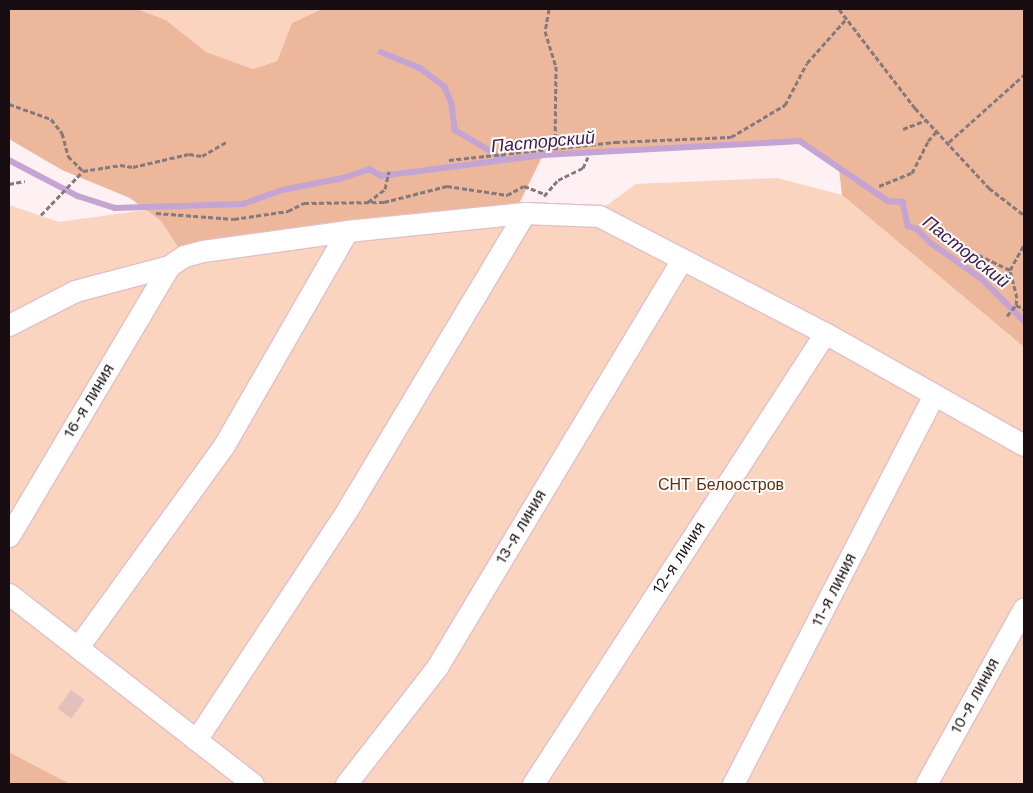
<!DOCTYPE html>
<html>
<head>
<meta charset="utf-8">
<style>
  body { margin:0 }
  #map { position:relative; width:1033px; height:793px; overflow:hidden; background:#fef0f3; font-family:"Work Sans",sans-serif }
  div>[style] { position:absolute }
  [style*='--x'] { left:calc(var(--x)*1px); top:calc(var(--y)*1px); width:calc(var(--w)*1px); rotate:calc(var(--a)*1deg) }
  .green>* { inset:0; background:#fbd4bf }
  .forest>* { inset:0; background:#ecb79a }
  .stream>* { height:5.5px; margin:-2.75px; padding:0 2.75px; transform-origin:2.75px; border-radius:2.75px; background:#c3a4d3 }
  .building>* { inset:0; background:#e3c0bc; transform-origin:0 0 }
  .path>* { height:3px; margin-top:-1.5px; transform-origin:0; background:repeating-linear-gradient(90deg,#86797c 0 5px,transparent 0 7.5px) }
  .roads { filter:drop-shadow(1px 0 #e1bfc7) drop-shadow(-1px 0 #e1bfc7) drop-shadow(0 1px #e1bfc7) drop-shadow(0 -1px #e1bfc7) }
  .street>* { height:21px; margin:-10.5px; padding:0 10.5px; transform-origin:10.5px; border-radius:10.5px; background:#fff }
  span { translate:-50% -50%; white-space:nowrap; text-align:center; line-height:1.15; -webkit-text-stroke:4px #fff; paint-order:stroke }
  .street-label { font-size:16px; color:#180d10 }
  .park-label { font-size:16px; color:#602f10 }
  .water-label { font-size:18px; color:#3f174f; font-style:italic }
  .frame { position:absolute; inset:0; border:10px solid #180d10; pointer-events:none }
</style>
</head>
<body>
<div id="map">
  <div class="green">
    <i style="clip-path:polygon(137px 9px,322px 9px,292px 23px,277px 61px,253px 69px,206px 52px,166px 20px)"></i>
    <i style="clip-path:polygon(777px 178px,842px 195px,1024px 347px,1024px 784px,70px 784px,9px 752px,9px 205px,59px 222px,146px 210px,161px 221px,184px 256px,592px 216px,636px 184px)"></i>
  </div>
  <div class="forest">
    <i style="clip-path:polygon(9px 9px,137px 9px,166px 20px,206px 52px,253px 69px,277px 61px,292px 23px,322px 9px,1024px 9px,1024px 347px,842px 195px,839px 168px,800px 141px,543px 155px,514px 214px,184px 256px,161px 221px,130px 198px,62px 170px,9px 139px)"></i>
    <i style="clip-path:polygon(9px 752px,70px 784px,9px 784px)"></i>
  </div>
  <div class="stream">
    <i style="--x:381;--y:52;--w:42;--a:22.3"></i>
    <i style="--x:420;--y:68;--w:31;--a:37"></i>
    <i style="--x:445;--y:87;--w:18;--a:68"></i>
    <i style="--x:452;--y:104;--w:26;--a:83"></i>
    <i style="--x:455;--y:130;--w:57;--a:30.6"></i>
    <i style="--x:9;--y:160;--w:78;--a:27.6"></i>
    <i style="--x:78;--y:196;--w:39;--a:18"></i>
    <i style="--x:115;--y:208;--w:128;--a:-1.8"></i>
    <i style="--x:243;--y:204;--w:41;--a:-19.7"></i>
    <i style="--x:282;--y:190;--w:62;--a:-11.1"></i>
    <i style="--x:343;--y:178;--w:28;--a:-18"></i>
    <i style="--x:370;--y:169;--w:13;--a:32"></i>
    <i style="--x:381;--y:176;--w:163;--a:-7.4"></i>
    <i style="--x:543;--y:155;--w:257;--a:-3.1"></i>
    <i style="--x:800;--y:141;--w:107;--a:34.3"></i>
    <i style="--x:888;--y:201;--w:15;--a:4"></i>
    <i style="--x:903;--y:202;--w:25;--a:78"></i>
    <i style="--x:908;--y:226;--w:9;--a:18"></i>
    <i style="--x:917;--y:229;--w:20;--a:45"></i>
    <i style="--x:931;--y:243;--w:62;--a:35.2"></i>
    <i style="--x:982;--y:279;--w:59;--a:45"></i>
  </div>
  <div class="building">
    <i style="left:71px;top:690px;width:17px;height:23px;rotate:36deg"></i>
  </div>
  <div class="path">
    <i style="--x:549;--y:9;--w:22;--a:100"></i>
    <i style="--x:545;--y:31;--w:37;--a:73"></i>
    <i style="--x:556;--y:66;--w:82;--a:90.7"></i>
    <i style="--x:839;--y:9;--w:125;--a:52.5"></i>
    <i style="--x:915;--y:108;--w:109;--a:47.2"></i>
    <i style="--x:989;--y:188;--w:44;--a:37.6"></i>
    <i style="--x:9;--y:104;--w:45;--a:19.7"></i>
    <i style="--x:51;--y:119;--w:18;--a:52"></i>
    <i style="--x:62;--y:133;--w:24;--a:75"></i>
    <i style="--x:68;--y:156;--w:21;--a:45"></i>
    <i style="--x:83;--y:171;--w:37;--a:-9"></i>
    <i style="--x:120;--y:165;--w:13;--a:9"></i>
    <i style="--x:133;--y:167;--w:57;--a:-13.1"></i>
    <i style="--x:189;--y:154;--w:13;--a:9"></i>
    <i style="--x:202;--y:156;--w:28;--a:-30"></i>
    <i style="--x:903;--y:129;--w:26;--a:-21"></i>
    <i style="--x:949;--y:142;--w:101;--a:-41.8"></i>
    <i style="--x:449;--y:160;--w:167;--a:-6.2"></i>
    <i style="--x:615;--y:142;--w:116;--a:-2.5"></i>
    <i style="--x:731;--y:137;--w:63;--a:-30.7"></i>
    <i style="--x:785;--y:105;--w:47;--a:-62.4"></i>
    <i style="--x:807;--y:63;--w:59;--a:-48.4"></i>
    <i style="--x:9;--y:184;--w:16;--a:-11"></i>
    <i style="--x:879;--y:186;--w:35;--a:-22"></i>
    <i style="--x:912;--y:173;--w:36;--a:-63"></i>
    <i style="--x:928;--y:141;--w:15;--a:-48"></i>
    <i style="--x:544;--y:196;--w:21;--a:-49"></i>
    <i style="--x:558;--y:180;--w:28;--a:-26"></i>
    <i style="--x:583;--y:168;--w:12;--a:-66"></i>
    <i style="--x:368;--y:202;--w:21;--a:-37"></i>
    <i style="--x:385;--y:189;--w:18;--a:-77"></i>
    <i style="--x:156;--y:213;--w:78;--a:4.4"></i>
    <i style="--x:234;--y:219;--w:55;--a:-8.4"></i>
    <i style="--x:288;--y:211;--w:18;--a:-27"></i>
    <i style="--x:304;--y:203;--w:80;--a:-0.7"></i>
    <i style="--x:384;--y:202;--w:65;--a:-14.3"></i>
    <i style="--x:447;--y:186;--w:61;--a:8.5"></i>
    <i style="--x:507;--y:195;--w:19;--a:-28"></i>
    <i style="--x:524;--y:186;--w:22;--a:21"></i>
    <i style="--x:41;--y:215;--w:61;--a:-46.3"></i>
    <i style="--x:958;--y:245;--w:58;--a:25.7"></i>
    <i style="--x:1016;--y:305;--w:9;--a:27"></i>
    <i style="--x:1007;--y:316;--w:14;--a:-51"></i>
    <i style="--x:1016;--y:305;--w:7;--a:-82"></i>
    <i style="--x:1017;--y:298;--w:29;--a:-104"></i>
    <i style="--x:1010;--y:270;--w:29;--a:-61"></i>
  </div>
  <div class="roads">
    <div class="street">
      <i style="--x:9;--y:325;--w:74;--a:-27.3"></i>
      <i style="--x:75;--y:291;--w:97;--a:-14.9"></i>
      <i style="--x:169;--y:266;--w:18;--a:-34"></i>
      <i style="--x:184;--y:256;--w:20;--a:-15"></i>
      <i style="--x:203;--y:251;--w:145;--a:-7.9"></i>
      <i style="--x:347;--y:231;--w:179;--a:-5.8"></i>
      <i style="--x:525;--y:213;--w:74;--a:2.3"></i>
      <i style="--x:599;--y:216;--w:254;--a:27.4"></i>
      <i style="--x:825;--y:333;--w:228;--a:29.4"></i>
      <i style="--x:9;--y:536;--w:314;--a:-59.3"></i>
      <i style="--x:9;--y:594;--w:309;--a:37.9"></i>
      <i style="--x:78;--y:647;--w:247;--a:-54.1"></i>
      <i style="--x:223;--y:447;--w:249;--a:-60.1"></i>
      <i style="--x:196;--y:740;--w:275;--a:-56.7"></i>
      <i style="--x:347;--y:510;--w:346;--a:-59.1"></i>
      <i style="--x:346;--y:784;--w:148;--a:-52.1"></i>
      <i style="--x:437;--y:667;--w:475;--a:-59"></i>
      <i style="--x:533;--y:784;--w:537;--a:-57.08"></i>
      <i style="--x:733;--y:784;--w:438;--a:-62.7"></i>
      <i style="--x:926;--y:784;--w:201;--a:-60.9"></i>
    </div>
  </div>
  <div class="street-label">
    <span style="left:89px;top:401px;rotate:-59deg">16-я линия</span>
    <span style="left:521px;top:527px;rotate:-59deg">13-я линия</span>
    <span style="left:679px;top:558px;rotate:-57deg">12-я линия</span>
    <span style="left:834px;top:590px;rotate:-63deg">11-я линия</span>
    <span style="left:975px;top:696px;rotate:-61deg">10-я линия</span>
  </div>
  <div class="park-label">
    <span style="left:721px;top:485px">СНТ Белоостров</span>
  </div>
  <div class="water-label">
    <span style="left:543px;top:142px;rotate:-5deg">Пасторский</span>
    <span style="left:966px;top:252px;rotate:38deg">Пасторский</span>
  </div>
  <div class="frame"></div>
</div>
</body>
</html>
